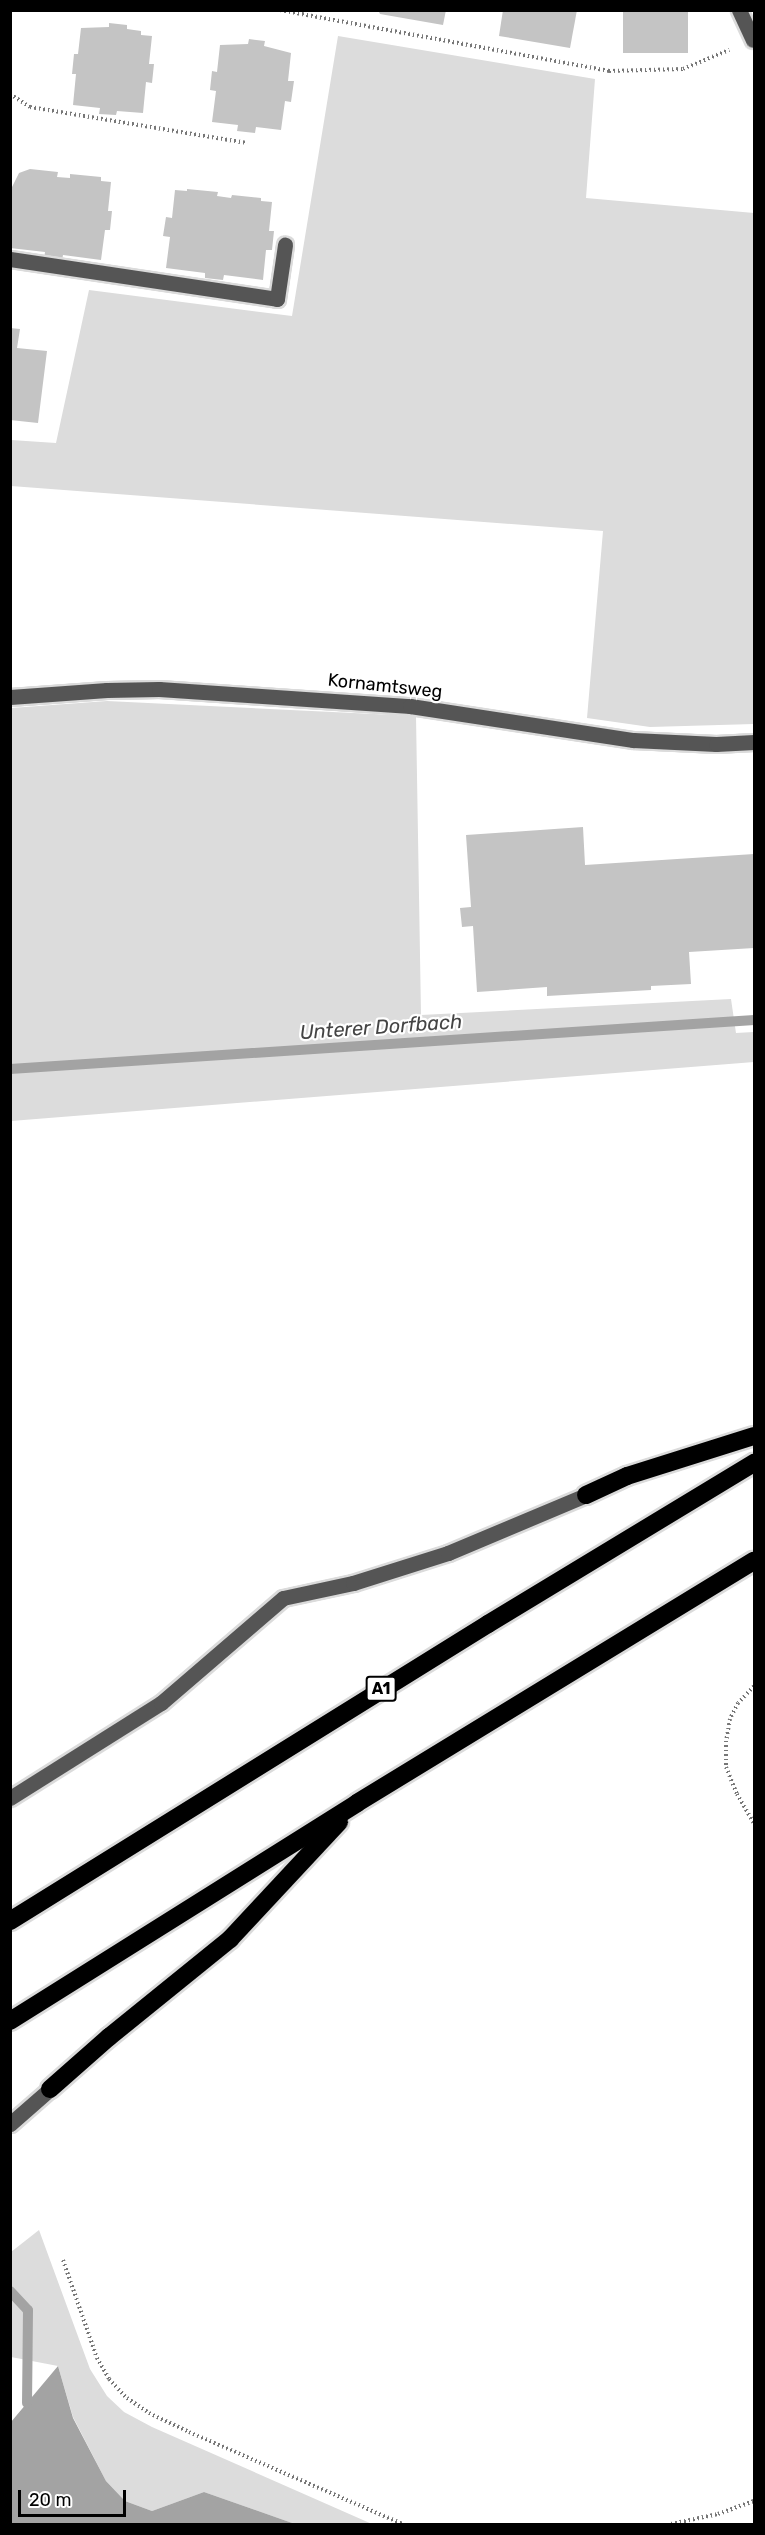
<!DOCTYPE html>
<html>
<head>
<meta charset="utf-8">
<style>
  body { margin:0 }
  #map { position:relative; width:765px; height:2535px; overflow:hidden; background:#fff; font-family:Rubik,sans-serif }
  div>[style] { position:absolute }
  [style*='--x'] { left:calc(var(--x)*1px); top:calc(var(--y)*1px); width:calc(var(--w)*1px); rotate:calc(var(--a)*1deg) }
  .green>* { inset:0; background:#dcdcdc }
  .water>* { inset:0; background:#a3a3a3 }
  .stream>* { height:10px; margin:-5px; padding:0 5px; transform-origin:5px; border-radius:5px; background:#a3a3a3 }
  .building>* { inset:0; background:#c4c4c4; transform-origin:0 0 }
  .path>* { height:4px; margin-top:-2px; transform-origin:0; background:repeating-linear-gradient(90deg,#777 0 1.5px,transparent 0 4.5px) }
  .roads { filter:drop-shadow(2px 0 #dbdbdb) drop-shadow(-2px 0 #dbdbdb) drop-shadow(0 2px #dbdbdb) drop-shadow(0 -2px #dbdbdb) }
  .minor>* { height:15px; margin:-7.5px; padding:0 7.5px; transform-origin:7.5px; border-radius:7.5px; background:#555 }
  .highway>* { height:18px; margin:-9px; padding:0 9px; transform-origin:9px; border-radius:9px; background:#000 }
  span { translate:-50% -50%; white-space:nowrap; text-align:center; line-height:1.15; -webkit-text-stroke:4.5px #fff; paint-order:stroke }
  .shield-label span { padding:2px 4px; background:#fff; border:2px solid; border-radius:4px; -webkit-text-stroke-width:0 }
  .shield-label { font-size:16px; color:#000; font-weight:700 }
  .street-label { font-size:18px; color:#000 }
  .water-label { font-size:20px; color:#444; font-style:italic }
  .frame { position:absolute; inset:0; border:12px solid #000; pointer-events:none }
  .scale { position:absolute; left:18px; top:2490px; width:108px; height:27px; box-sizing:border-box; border:3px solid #000; border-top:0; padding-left:8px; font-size:18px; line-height:21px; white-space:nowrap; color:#000; -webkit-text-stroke:4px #fff; paint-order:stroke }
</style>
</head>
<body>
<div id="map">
  <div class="green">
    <i style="clip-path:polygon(338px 36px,595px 79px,586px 198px,754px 213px,754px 724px,650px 727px,587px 718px,603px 531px,11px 486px,11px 440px,56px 443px,89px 290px,292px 316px)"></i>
    <i style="clip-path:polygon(107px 701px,416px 716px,421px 1015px,731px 999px,736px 1033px,754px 1032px,754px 1062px,11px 1121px,11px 708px)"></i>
    <i style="clip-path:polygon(39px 2230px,90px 2369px,107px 2396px,124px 2412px,152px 2427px,372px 2524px,295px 2524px,204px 2492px,152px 2511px,125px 2501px,106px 2481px,73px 2417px,58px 2366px,11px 2357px,11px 2252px)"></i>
  </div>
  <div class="water">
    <i style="clip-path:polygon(58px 2366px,73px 2418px,106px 2481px,125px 2501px,152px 2511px,204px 2492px,295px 2524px,11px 2524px,11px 2422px)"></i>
  </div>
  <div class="stream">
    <i style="--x:10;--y:1069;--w:746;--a:-3.77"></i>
    <i style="--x:10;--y:2291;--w:26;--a:47"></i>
    <i style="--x:28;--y:2310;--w:93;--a:90.6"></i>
  </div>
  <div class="building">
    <i style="clip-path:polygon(378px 10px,446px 10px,443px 25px,380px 14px)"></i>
    <i style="clip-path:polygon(503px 10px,577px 10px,570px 48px,499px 36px)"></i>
    <i style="left:623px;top:10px;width:65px;height:43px"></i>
    <i style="clip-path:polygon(109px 23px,127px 25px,127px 29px,141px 31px,141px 35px,152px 36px,149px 64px,154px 64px,152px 83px,146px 82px,143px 113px,117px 111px,116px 115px,99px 114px,100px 108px,73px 105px,76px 74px,72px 74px,74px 54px,78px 54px,81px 28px,109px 27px)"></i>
    <i style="clip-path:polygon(249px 39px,265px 41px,264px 46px,291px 53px,288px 81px,294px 81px,291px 102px,285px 101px,281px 130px,256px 127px,255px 133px,237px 131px,238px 125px,212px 122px,216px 91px,210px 90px,212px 71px,217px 72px,220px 45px,248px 44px)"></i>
    <i style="clip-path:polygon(30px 169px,58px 172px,57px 177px,70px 178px,70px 174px,101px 177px,101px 181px,111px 182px,108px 211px,112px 211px,110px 230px,105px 230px,101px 260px,63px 255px,62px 261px,44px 259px,45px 252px,10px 248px,12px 187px,19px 173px)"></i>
    <i style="clip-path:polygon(187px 189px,218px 192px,217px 196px,231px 198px,232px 195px,261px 198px,261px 201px,272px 202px,269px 231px,274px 231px,272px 250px,266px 250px,263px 280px,224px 275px,223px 280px,205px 278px,205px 273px,166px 268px,170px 237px,163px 236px,166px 217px,172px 218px,175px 190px,187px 191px)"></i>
    <i style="clip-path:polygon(10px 328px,20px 329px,17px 348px,47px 351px,38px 423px,10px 420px)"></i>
    <i style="clip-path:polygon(583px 827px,585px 865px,754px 854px,754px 948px,689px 952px,691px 984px,651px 986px,651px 990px,547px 996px,547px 987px,477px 992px,473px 926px,462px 927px,460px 908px,471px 907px,466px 835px)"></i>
  </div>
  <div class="path">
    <i style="--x:280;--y:10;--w:335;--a:10.5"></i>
    <i style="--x:609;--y:71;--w:74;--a:-1.5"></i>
    <i style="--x:683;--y:69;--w:50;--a:-22.4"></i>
    <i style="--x:10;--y:94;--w:24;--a:33"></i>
    <i style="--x:30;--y:107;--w:220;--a:9.4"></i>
    <i style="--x:754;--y:1686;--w:23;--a:133"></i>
    <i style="--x:738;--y:1703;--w:18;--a:117"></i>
    <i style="--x:730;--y:1719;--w:22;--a:100"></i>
    <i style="--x:726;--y:1741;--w:26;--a:90"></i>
    <i style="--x:726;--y:1767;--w:29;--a:68"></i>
    <i style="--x:737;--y:1794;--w:34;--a:60"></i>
    <i style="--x:63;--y:2260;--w:104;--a:70.9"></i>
    <i style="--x:97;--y:2358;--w:24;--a:60"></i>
    <i style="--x:109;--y:2379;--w:26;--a:47"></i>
    <i style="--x:127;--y:2398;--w:27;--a:34"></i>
    <i style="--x:149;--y:2413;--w:44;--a:25.4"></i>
    <i style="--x:189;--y:2432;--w:233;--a:23.3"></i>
    <i style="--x:671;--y:2524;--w:48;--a:-12"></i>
    <i style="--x:718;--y:2514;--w:38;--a:-20"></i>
  </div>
  <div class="roads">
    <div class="minor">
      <i style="--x:739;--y:10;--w:33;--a:65"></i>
      <i style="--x:10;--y:259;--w:270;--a:8.5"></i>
      <i style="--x:277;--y:299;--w:55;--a:-81.6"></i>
      <i style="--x:10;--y:697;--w:97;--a:-4.1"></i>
      <i style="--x:107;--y:690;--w:52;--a:-1.1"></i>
      <i style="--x:159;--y:689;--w:252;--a:3.9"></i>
      <i style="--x:410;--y:706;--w:226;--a:8.7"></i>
      <i style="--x:633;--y:740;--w:83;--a:2.8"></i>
      <i style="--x:716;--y:744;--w:38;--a:-3"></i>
      <i style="--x:10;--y:1798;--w:178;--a:-32.2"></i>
      <i style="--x:161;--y:1703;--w:161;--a:-40.7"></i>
      <i style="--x:283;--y:1598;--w:72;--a:-12.1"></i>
      <i style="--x:353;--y:1583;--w:100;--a:-17.5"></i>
      <i style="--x:448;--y:1553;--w:150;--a:-22.8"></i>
      <i style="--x:10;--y:2124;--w:53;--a:-41.2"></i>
    </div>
    <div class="highway">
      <i style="--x:586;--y:1495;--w:45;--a:-24.9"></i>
      <i style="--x:627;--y:1476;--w:133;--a:-17.5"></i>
      <i style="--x:10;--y:1921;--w:563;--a:-31.85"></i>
      <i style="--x:488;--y:1624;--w:311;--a:-31.2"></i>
      <i style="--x:10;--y:2021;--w:410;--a:-32.1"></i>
      <i style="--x:357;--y:1803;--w:465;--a:-31.4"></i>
      <i style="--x:50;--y:2089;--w:79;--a:-41.4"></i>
      <i style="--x:109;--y:2037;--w:156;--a:-39"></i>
      <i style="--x:230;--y:1939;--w:160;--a:-47"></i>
    </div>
  </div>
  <div class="shield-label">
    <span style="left:381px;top:1689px">A1</span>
  </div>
  <div class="street-label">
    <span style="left:385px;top:686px;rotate:6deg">Kornamtsweg</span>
  </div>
  <div class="water-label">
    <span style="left:381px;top:1027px;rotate:-4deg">Unterer Dorfbach</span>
  </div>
  <div class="frame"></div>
  <div class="scale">20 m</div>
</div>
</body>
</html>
